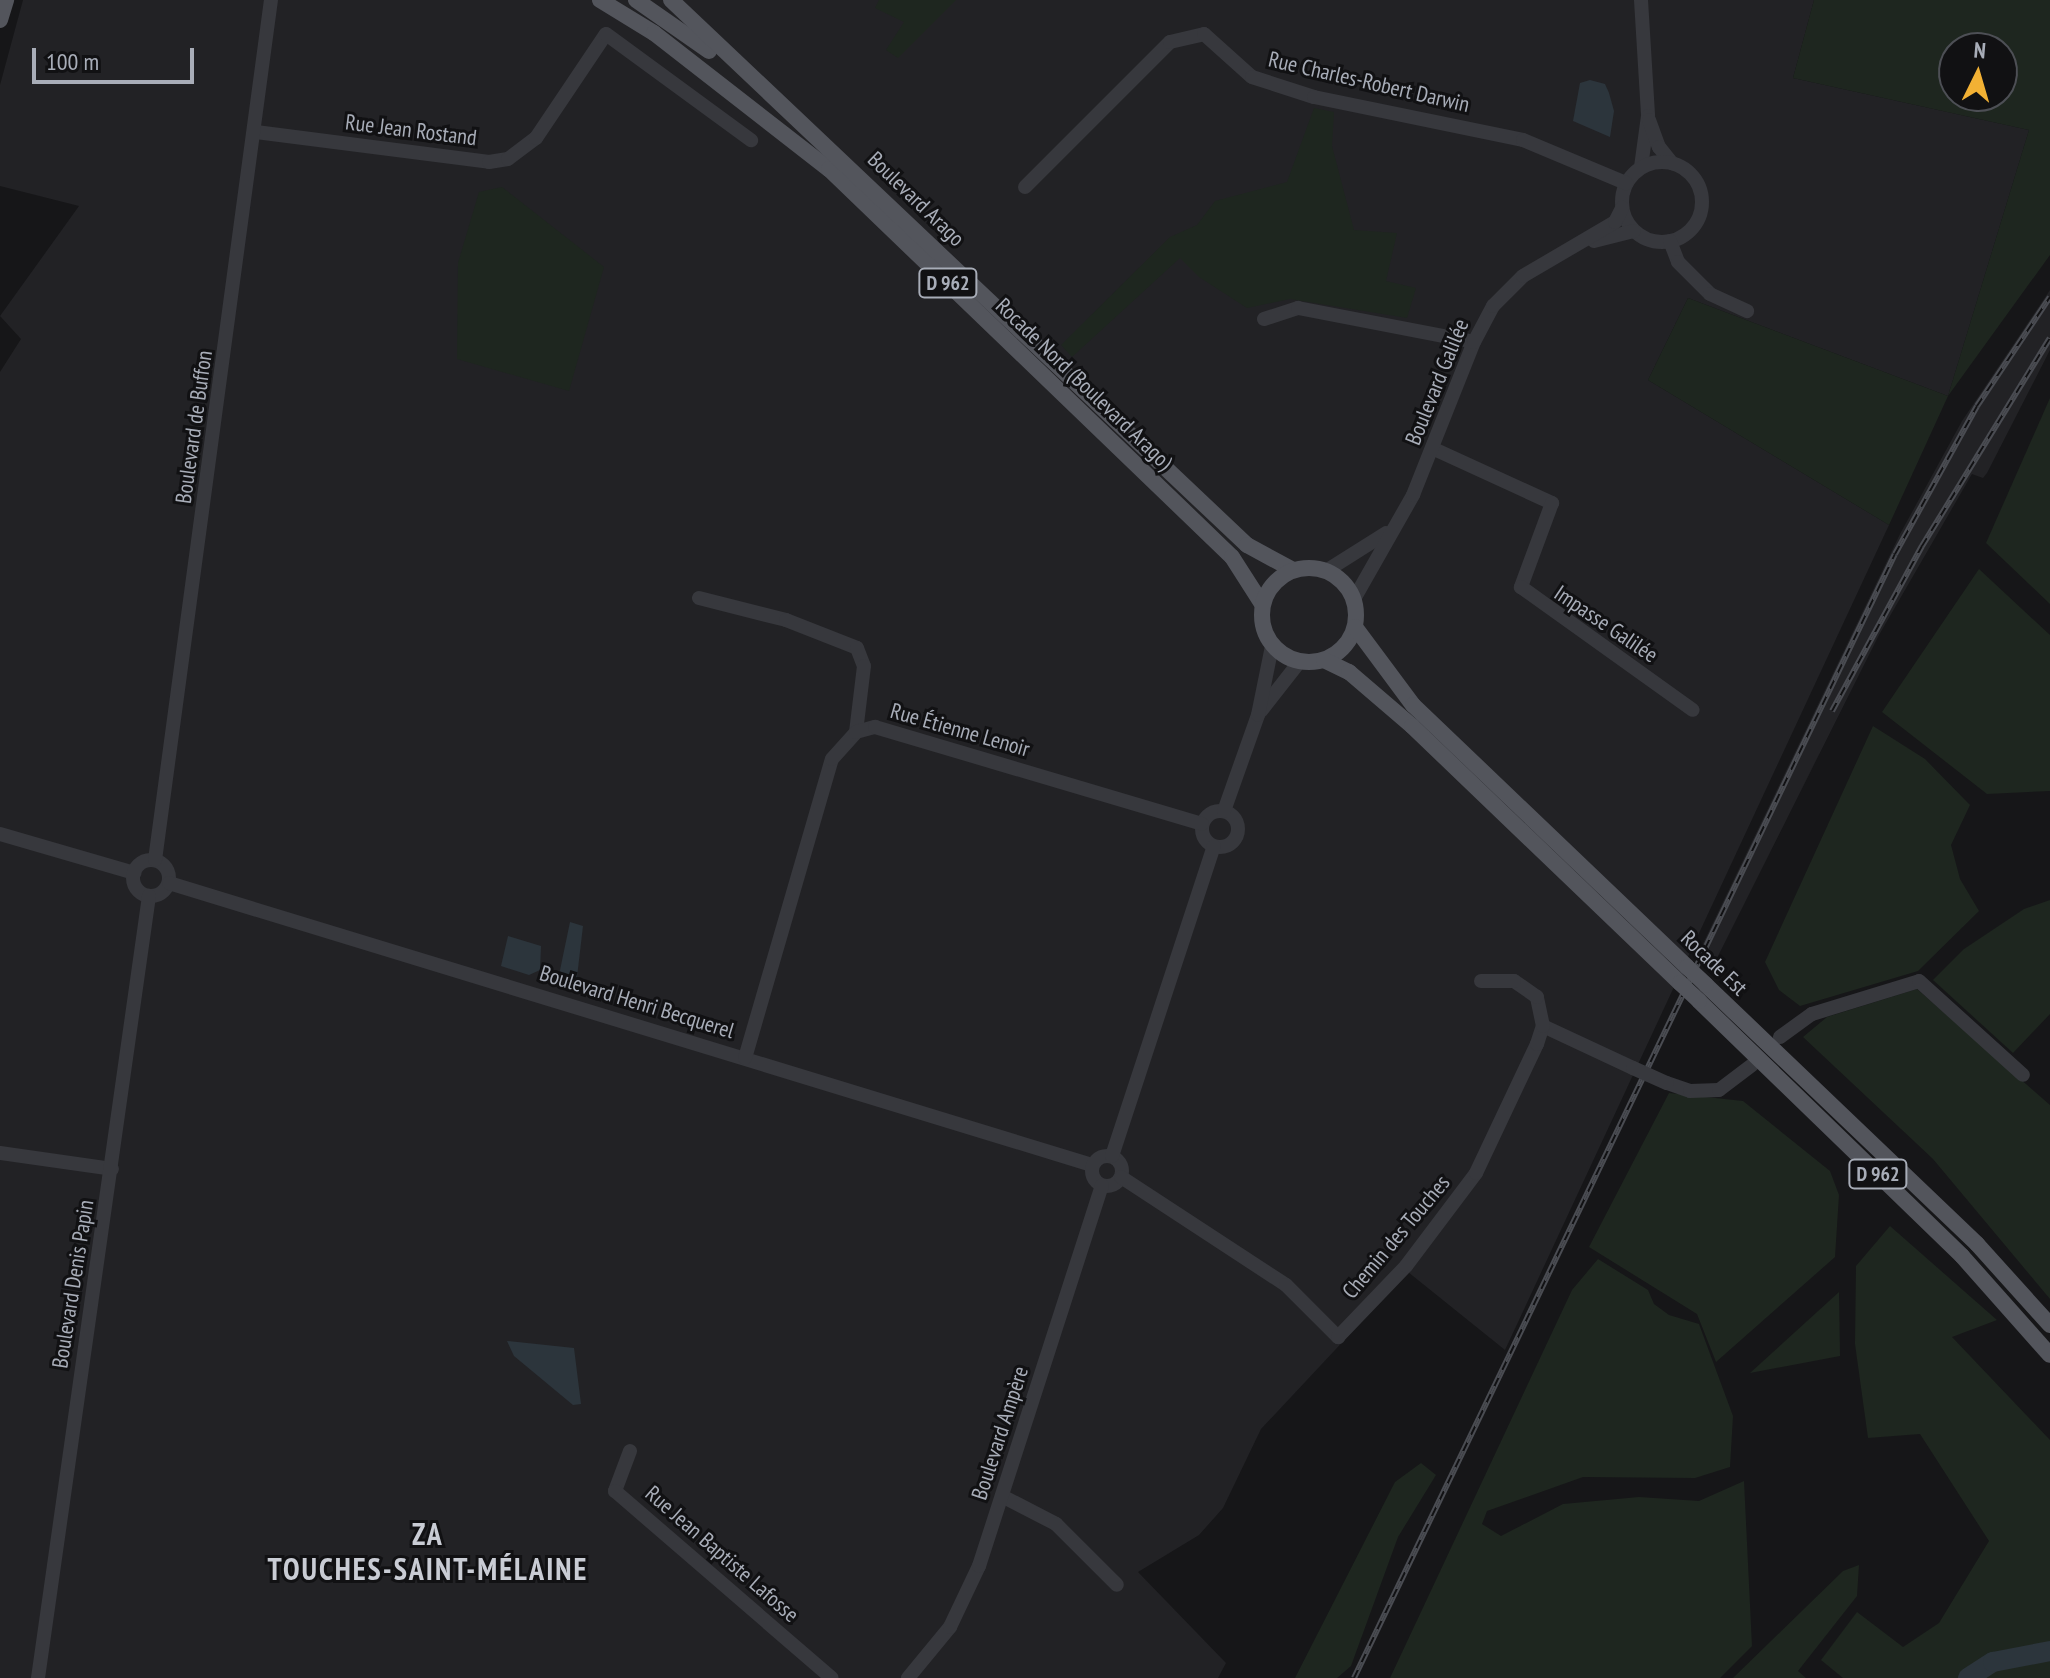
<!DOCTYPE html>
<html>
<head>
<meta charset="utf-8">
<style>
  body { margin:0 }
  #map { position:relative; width:2050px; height:1678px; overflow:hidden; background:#161618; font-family:"PT Sans Narrow",sans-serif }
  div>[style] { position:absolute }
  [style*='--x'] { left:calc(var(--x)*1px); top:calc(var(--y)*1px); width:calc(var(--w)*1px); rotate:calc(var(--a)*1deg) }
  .built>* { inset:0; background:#222225 }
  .green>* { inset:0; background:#1e261f }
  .water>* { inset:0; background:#2c353c }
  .river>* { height:20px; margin:-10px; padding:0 10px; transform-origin:10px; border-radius:10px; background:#2c353c }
  .minor>* { height:14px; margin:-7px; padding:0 7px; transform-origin:7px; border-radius:7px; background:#37383d }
  .minor>.ring { margin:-7px; padding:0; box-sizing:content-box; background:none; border:14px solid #37383d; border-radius:50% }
  .major>* { height:16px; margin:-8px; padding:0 8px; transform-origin:8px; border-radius:8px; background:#53555c }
  .major>.ring { margin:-8px; padding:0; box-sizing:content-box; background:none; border:16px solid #53555c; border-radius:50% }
  .rail>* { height:6px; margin-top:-3px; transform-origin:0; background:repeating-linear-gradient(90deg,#111113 0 9px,#4a4c52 0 18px); box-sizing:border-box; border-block:2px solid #4a4c52 }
  .minor-bridge>* { height:14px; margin:-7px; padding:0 7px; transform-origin:7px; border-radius:7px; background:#37383d }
  .major-bridge>* { height:16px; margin:-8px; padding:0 8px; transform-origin:8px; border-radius:8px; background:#53555c }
  span { translate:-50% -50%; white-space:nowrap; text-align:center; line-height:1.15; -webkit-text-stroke:6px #111113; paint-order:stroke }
  .shield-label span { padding:2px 6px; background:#111113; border:2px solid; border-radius:6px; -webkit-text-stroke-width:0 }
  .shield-label { font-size:20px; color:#a8adb8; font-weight:700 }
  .street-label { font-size:22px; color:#a8adb8 }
  .district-label { font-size:30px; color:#c9ccd4; font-weight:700; letter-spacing:2px }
  .north { position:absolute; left:1938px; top:32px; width:80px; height:80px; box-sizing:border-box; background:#111113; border:2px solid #4d4f55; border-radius:50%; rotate:5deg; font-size:22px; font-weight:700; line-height:32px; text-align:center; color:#a8adb8 }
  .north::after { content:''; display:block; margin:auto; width:28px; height:36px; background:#f2b134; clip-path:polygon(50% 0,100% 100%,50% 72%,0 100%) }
  .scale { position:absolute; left:32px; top:48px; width:162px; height:36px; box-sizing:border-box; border:4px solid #a8adb8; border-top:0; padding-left:10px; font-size:24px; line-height:28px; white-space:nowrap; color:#a8adb8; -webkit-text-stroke:6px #111113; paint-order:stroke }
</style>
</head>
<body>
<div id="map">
  <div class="built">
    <i style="clip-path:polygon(23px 0,1814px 0,1793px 78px,2029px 130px,1948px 396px,1688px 298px,1648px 380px,1889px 525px,1505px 1350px,1408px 1272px,1261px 1429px,1223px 1508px,1199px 1535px,1138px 1572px,1226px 1663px,1218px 1678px,0 1678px,0 372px,21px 339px,0 316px,79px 206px,0 186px,0 85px)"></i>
    <i style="clip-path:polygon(2050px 290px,2050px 350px,1987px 473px,1983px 478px,1972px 474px,1879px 635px,1713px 966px,1697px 956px,1900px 534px,1962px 421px)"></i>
  </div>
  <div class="green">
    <i style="clip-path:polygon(879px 0,956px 0,898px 58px,886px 50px,904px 22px,875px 8px)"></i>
    <i style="clip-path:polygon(evenodd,1814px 0,2050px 0,2050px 255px,1948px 396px,1889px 525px,1648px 380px,1688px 298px,1948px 396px,2029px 130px,1793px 78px,1814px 0,1954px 48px,2002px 48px,2002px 96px,1954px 96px,1954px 48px)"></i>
    <i style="clip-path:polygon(1314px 108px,1334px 112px,1332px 146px,1354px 230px,1397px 233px,1386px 281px,1416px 288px,1407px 318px,1290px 299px,1247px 308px,1199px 277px,1180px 258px,1072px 357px,1061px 345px,1170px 237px,1197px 225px,1215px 201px,1287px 182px)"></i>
    <i style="clip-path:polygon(502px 187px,604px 267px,569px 391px,457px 359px,458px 263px,479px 192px)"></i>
    <i style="clip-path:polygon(2050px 398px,2050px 604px,1986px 543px)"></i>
    <i style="clip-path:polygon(1979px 569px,2050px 635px,2050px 791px,1987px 794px,1882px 712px)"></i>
    <i style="clip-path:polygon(1873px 726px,1925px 759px,1970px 805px,1951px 845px,1960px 879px,1979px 911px,1918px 971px,1800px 1006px,1779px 990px,1765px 962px)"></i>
    <i style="clip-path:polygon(2050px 900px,2050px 1014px,2013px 1053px,1933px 980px,1964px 949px,2024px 909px)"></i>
    <i style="clip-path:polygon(1917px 989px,2050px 1105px,2050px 1299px,1933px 1159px,1803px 1037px,1827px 1017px)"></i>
    <i style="clip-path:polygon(1669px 1093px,1743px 1101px,1830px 1171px,1839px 1195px,1835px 1257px,1716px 1362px,1697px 1314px,1589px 1247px)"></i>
    <i style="clip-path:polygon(1890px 1226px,1997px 1320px,1952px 1337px,2050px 1440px,2050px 1678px,1843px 1678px,1821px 1660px,1857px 1612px,1903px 1647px,1939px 1623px,1989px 1541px,1920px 1434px,1868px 1438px,1855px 1344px,1856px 1266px)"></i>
    <i style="clip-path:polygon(1598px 1259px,1648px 1290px,1654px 1304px,1669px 1315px,1699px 1324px,1733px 1416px,1730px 1467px,1695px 1478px,1583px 1477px,1487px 1511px,1482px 1524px,1501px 1536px,1563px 1504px,1639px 1497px,1699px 1501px,1744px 1481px,1752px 1646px,1720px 1678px,1390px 1678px,1572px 1290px)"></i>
    <i style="clip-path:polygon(1839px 1292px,1840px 1356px,1750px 1373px)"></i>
    <i style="clip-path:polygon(1421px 1463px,1436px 1475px,1398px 1537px,1351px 1666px,1337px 1678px,1295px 1678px,1395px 1482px)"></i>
    <i style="clip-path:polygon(1859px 1565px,1857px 1596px,1798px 1671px,1806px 1678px,1733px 1678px,1843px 1571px)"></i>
  </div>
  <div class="water">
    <i style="clip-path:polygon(1590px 80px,1605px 84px,1609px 93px,1614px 111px,1610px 137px,1573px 121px,1580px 83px)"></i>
    <i style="clip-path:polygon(570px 922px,583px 926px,577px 977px,572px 984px,559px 975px)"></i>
    <i style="clip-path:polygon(508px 936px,541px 946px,540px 970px,529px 975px,501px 966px)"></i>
    <i style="clip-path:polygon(507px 1341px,574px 1348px,581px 1404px,573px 1405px,514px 1356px)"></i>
  </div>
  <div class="river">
    <i style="--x:1968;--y:1678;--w:30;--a:-33"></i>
    <i style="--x:1993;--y:1662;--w:58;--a:-10.9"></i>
  </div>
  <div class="minor">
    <i style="--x:1641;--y:0;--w:116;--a:86.5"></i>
    <i style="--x:1648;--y:116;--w:51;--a:97.8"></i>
    <i style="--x:1649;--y:120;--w:29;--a:70"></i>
    <i style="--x:1659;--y:147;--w:21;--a:51"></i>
    <i style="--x:256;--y:132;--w:235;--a:7.3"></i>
    <i style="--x:489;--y:162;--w:19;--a:-9"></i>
    <i style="--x:508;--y:159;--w:35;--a:-37"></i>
    <i style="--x:536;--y:138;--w:125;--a:-56.1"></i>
    <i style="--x:606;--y:34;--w:180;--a:36.2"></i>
    <i class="ring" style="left:1622px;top:162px;width:66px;height:66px"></i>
    <i style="--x:1025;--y:187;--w:205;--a:-45"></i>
    <i style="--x:1170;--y:42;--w:35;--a:-13"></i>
    <i style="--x:1204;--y:34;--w:64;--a:41.9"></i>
    <i style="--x:1252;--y:77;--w:65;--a:17.9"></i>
    <i style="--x:1314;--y:97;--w:213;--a:11.6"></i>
    <i style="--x:1523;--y:140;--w:112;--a:22.7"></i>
    <i style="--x:1594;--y:241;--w:41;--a:-14"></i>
    <i style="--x:1670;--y:241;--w:22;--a:69"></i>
    <i style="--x:1678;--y:262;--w:45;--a:45"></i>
    <i style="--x:1710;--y:294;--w:41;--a:24.7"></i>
    <i style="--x:1264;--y:319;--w:36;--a:-18"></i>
    <i style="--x:1298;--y:308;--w:179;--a:10.9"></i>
    <i style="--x:1434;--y:449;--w:130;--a:24.6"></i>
    <i style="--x:1552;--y:503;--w:90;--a:110.3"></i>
    <i style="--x:1521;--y:587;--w:211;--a:35.6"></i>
    <i style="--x:1326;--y:571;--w:71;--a:-32.3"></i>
    <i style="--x:699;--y:598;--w:90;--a:14.2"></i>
    <i style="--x:786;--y:620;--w:76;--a:21.5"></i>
    <i style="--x:857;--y:648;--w:19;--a:69"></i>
    <i style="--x:864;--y:666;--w:66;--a:96.9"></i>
    <i style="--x:1354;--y:599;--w:120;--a:-60.4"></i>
    <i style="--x:1413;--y:495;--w:165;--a:-68.3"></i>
    <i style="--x:1474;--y:342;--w:41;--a:-62.2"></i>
    <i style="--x:1493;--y:306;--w:42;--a:-45"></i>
    <i style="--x:1523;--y:276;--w:107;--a:-30.4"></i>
    <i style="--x:1615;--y:222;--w:16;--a:-63"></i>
    <i style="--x:1261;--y:711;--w:63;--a:-52"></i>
    <i class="ring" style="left:1202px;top:811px;width:22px;height:22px"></i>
    <i style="--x:1224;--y:811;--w:102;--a:-70.5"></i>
    <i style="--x:1258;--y:715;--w:70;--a:-78.5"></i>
    <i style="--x:0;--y:834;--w:140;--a:16.2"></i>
    <i class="ring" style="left:133px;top:860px;width:22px;height:22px"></i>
    <i style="--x:155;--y:860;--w:868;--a:-82.32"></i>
    <i style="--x:169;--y:883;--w:965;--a:16.99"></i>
    <i style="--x:1543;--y:1026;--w:99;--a:25"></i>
    <i style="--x:1780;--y:1037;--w:39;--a:-36"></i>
    <i style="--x:1812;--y:1014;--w:112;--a:-17.1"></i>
    <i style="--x:1919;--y:981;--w:140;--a:42.1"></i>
    <i style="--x:745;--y:1058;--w:311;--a:-73.8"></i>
    <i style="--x:832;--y:759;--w:36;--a:-48"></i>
    <i style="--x:856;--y:732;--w:20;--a:-15"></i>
    <i style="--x:875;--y:727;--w:341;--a:16.5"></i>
    <i style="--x:1667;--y:1083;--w:24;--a:19"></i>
    <i style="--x:1690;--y:1091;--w:29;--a:-2"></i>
    <i style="--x:1719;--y:1090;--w:41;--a:-37.1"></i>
    <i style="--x:0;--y:1153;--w:113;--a:8.1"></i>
    <i class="ring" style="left:1092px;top:1156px;width:16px;height:16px"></i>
    <i style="--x:1112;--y:1156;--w:326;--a:-71.8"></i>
    <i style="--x:1121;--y:1177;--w:197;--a:33.2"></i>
    <i style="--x:1286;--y:1285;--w:74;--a:45"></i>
    <i style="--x:1338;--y:1337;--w:98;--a:-46.2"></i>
    <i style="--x:1406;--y:1266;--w:116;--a:-53"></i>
    <i style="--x:1476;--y:1173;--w:143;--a:-64.7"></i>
    <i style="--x:1537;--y:1044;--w:19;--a:-72"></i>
    <i style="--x:1543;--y:1026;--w:30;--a:-102"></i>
    <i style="--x:1537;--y:997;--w:28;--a:-145"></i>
    <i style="--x:1514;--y:981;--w:33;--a:180"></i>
    <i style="--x:630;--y:1451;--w:43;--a:110.6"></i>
    <i style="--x:615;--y:1491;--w:286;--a:40.8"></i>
    <i style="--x:1002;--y:1496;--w:61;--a:27.4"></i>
    <i style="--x:1056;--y:1524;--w:86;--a:45"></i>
    <i style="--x:38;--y:1678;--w:790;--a:-81.92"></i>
    <i style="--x:908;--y:1678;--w:66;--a:-50.5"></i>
    <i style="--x:950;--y:1627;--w:68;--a:-64.6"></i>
    <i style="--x:979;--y:1566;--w:400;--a:-72.1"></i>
  </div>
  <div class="major">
    <i style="--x:600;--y:0;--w:63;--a:31.4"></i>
    <i style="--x:654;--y:33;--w:222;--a:37.9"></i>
    <i style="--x:829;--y:169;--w:559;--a:43.91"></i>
    <i style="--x:1232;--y:557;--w:56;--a:57.4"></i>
    <i style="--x:636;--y:0;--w:89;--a:34.9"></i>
    <i style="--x:671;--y:0;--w:793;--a:43.42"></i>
    <i style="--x:1247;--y:545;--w:52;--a:28.5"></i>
    <i style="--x:0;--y:20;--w:21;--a:-73"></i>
    <i class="ring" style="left:1262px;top:568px;width:78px;height:78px"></i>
    <i style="--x:1355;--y:627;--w:97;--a:53.4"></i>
    <i style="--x:1413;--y:705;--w:379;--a:43.7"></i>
    <i style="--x:1324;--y:660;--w:28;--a:26"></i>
    <i style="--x:1349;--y:672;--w:83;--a:40.6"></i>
    <i style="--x:1412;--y:726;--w:371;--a:43.8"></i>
    <i style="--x:1706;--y:985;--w:375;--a:43.7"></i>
    <i style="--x:1977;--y:1244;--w:109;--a:48"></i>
    <i style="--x:1699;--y:1001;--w:366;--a:44.1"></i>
    <i style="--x:1962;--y:1256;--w:132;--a:48.4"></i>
  </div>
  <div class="rail">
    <i style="--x:1832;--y:711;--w:188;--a:-61.4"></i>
    <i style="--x:1922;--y:546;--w:244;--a:-58.4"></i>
    <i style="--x:1354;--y:1678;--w:1247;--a:-64.3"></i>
    <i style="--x:1895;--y:554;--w:169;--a:-61"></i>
    <i style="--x:1977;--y:406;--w:131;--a:-56.2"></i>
  </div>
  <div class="minor-bridge">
    <i style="--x:1633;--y:1068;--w:37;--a:24"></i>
  </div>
  <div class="major-bridge">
    <i style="--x:1687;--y:967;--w:26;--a:43"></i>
    <i style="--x:1680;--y:983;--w:26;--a:43"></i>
  </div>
  <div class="shield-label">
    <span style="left:948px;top:283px">D 962</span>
    <span style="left:1878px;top:1174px">D 962</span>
  </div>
  <div class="street-label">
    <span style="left:1369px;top:82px;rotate:13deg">Rue Charles-Robert Darwin</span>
    <span style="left:411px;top:130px;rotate:7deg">Rue Jean Rostand</span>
    <span style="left:916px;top:199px;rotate:44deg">Boulevard Arago</span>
    <span style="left:1437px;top:382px;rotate:-68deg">Boulevard Galilée</span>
    <span style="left:1084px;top:384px;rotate:44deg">Rocade Nord (Boulevard Arago)</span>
    <span style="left:194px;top:427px;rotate:-82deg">Boulevard de Buffon</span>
    <span style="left:1606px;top:624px;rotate:34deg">Impasse Galilée</span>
    <span style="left:960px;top:730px;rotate:16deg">Rue Étienne Lenoir</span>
    <span style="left:1714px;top:963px;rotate:44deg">Rocade Est</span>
    <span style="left:637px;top:1002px;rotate:17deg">Boulevard Henri Becquerel</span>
    <span style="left:1396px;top:1237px;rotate:-50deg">Chemin des Touches</span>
    <span style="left:73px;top:1284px;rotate:-81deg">Boulevard Denis Papin</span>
    <span style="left:1000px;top:1433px;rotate:-72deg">Boulevard Ampère</span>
    <span style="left:722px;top:1554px;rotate:41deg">Rue Jean Baptiste Lafosse</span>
  </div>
  <div class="district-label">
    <span style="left:428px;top:1551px">ZA<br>TOUCHES-SAINT-MÉLAINE</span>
  </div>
  <div class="north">N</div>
  <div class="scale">100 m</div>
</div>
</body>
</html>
